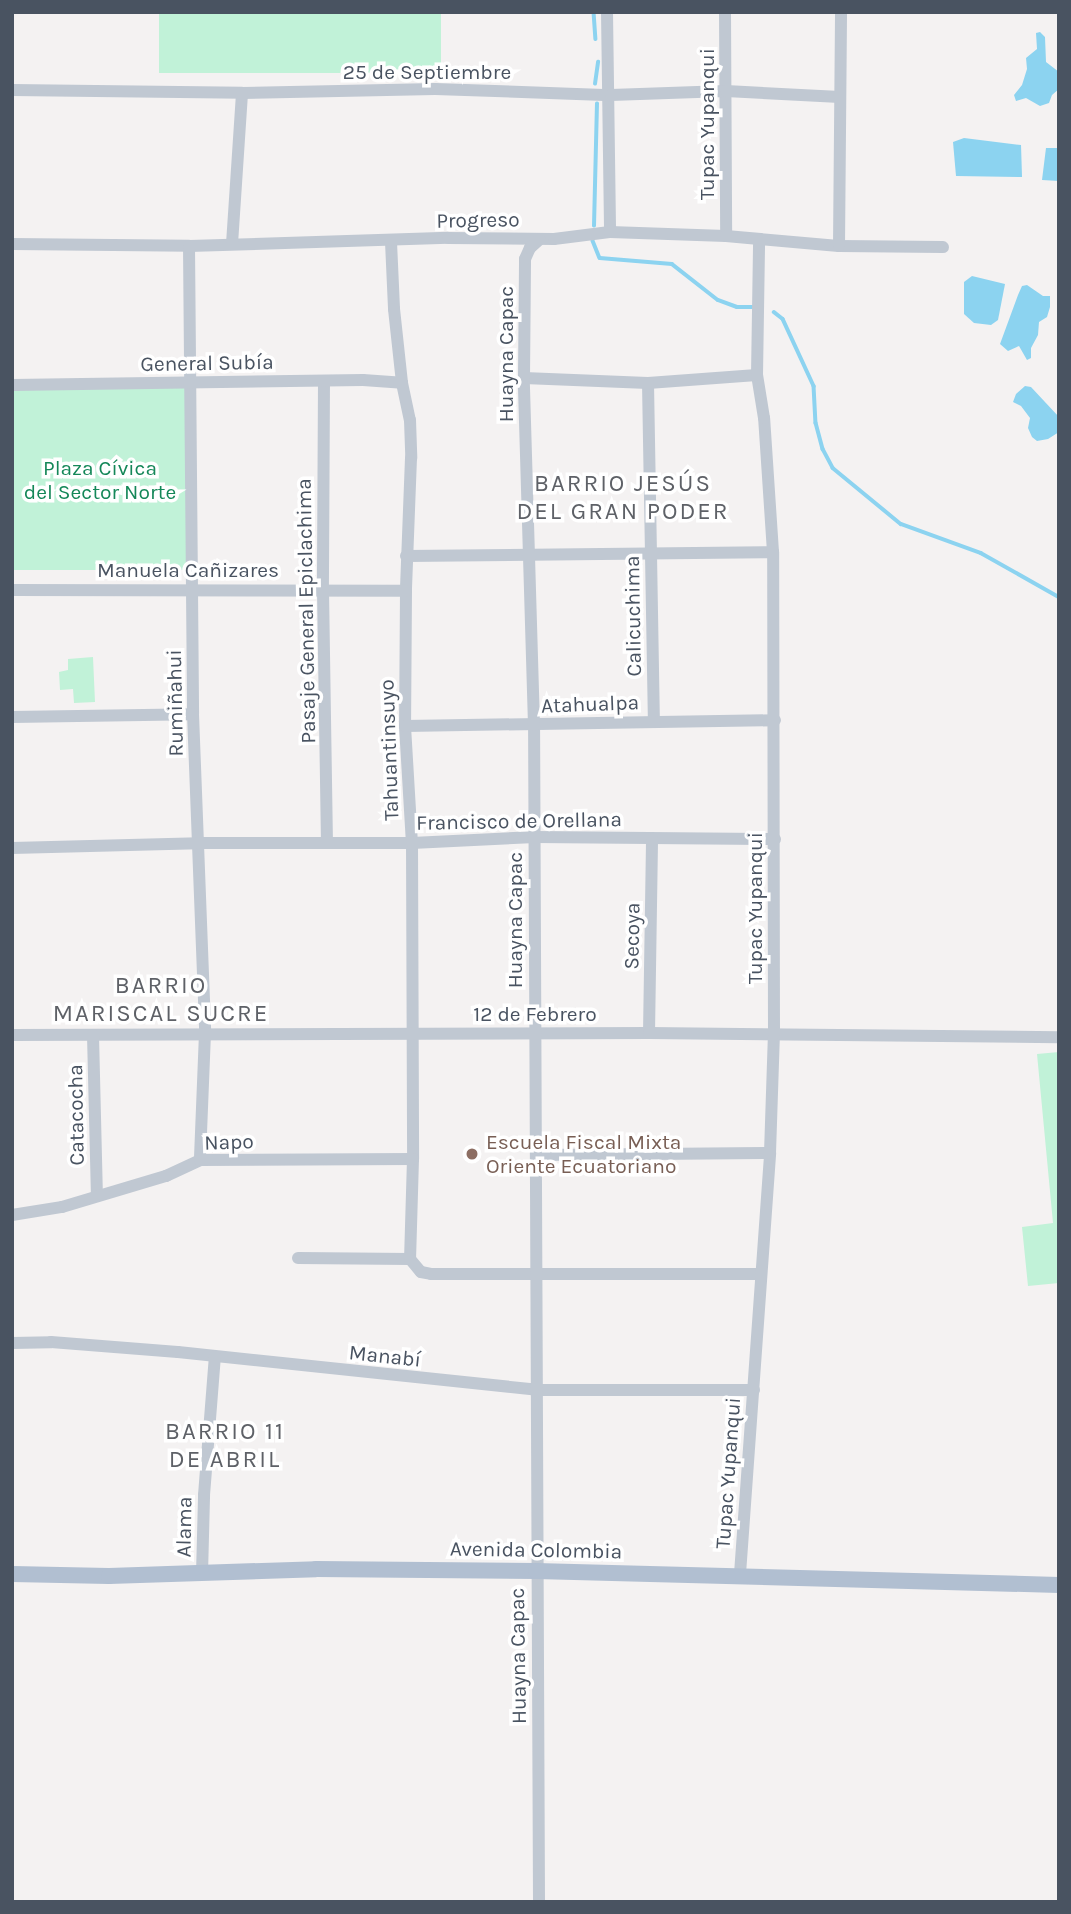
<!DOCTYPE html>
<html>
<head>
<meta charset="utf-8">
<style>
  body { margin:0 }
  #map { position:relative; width:1071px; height:1914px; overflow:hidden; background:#f4f2f2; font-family:Karla,sans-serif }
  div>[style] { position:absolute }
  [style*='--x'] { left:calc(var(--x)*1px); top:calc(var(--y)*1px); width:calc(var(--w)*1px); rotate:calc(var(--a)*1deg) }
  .green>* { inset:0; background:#c1f2d8; transform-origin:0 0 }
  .water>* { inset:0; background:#8cd3f0 }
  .stream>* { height:3.5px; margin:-1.75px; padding:0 1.75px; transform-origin:1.75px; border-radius:1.75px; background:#8cd3f0 }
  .minor>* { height:12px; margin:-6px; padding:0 6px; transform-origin:6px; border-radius:6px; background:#c0c8d2 }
  .major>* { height:16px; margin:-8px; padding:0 8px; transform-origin:8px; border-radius:8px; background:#b1bfd1 }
  .dots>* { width:19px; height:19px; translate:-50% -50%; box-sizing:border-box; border:4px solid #fff; border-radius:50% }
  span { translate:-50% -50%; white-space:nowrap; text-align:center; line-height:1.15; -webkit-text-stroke:7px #fff; paint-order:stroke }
  .street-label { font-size:21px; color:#495361 }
  .park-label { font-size:21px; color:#148758 }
  .education-label { font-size:21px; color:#785e54 }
  .left { translate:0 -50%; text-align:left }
  .quarter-label { font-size:24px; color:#5e6167; letter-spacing:2px }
  .frame { position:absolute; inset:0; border:14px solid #495361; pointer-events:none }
</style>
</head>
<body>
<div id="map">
  <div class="green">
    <i style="left:159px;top:12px;width:282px;height:61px"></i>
    <i style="left:187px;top:385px;width:185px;height:175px;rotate:90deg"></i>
    <i style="clip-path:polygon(93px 657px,95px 702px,74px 703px,73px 689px,60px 690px,59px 672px,68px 670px,68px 659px)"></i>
    <i style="clip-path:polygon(1059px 1052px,1059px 1283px,1028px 1286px,1022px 1227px,1053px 1223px,1037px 1054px)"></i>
  </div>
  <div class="water">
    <i style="clip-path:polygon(1040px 32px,1045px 37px,1046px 62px,1059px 72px,1059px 89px,1052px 95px,1049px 103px,1040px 106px,1026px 98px,1016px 101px,1014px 95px,1022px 85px,1027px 69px,1026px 58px,1037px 49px,1036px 33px)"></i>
    <i style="clip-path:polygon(964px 138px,1021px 145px,1022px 177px,956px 176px,953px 142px)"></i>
    <i style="clip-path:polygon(1046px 148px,1059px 148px,1059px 181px,1042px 180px)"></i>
    <i style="clip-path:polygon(972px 276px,1005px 284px,998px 320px,991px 325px,974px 323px,964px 314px,964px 282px)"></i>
    <i style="clip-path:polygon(1027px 285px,1043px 296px,1050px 296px,1050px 307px,1047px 317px,1039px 322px,1038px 335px,1031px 348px,1031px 358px,1027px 360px,1019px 346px,1008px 351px,1000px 344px,1018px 295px,1022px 286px)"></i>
    <i style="clip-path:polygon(1025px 386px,1031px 387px,1059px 417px,1059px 432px,1048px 439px,1037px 441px,1032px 437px,1028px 428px,1030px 418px,1021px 406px,1013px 402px,1016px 394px)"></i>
  </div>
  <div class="stream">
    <i style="--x:594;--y:12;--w:27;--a:86"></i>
    <i style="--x:595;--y:84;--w:22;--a:-82"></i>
    <i style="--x:594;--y:226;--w:122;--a:-88.6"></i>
    <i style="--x:593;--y:241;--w:18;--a:68"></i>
    <i style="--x:600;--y:258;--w:72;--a:4.8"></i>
    <i style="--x:672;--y:264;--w:58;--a:38"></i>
    <i style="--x:718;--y:300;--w:20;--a:20"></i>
    <i style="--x:737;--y:307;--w:15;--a:0"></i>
    <i style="--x:774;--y:312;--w:11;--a:38"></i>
    <i style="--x:783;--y:319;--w:74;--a:65.2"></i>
    <i style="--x:814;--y:386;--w:37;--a:87"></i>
    <i style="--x:816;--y:423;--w:27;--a:75"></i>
    <i style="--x:823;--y:449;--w:21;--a:62"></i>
    <i style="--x:833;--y:468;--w:88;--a:39.5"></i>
    <i style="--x:901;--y:524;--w:85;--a:19.9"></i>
    <i style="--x:981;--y:553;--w:90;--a:29.4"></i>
  </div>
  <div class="minor">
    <i style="--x:607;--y:12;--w:220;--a:89.2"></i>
    <i style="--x:725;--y:12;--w:224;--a:89.7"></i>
    <i style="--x:12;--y:90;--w:230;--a:0.7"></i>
    <i style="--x:242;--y:93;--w:193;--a:-1.2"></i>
    <i style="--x:435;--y:89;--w:176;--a:2"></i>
    <i style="--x:611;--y:95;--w:115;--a:-2"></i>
    <i style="--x:726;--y:91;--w:114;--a:3"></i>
    <i style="--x:391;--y:242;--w:67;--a:87.4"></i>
    <i style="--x:394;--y:309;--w:74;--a:83.8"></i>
    <i style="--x:402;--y:383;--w:38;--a:78"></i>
    <i style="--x:410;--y:420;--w:38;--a:88"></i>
    <i style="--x:411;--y:458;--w:133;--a:92.2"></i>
    <i style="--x:406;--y:591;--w:135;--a:90.4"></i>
    <i style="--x:405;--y:726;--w:117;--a:86.6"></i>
    <i style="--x:412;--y:843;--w:316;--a:89.8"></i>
    <i style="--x:413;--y:1159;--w:100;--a:91.7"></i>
    <i style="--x:12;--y:244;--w:177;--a:0.6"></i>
    <i style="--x:189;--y:246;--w:259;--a:-1.8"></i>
    <i style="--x:448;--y:238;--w:106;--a:0.5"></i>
    <i style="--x:554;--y:239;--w:56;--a:-7.1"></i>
    <i style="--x:610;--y:232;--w:116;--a:2"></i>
    <i style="--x:726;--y:236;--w:113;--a:5.1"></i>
    <i style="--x:839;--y:246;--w:104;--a:0.6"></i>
    <i style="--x:232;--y:244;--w:151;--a:-86.2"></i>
    <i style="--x:189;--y:246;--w:468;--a:89.5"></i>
    <i style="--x:193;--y:714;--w:319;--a:87.8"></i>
    <i style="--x:205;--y:1033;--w:127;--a:92.3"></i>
    <i style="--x:839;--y:246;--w:234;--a:-89.5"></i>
    <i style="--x:524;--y:378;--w:124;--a:2.3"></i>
    <i style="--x:648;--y:383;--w:109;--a:-4.2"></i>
    <i style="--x:324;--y:381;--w:209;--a:90.3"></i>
    <i style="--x:323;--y:590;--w:252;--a:89.1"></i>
    <i style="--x:648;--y:383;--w:339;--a:89"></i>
    <i style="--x:12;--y:385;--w:351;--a:-0.8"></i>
    <i style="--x:363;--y:380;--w:39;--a:4"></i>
    <i style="--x:406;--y:556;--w:367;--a:-0.6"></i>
    <i style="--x:12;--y:590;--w:394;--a:0.1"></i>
    <i style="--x:12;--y:717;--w:181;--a:-0.9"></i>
    <i style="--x:405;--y:726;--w:370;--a:-0.9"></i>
    <i style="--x:12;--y:848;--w:186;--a:-1.5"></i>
    <i style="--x:198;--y:843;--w:214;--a:0"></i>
    <i style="--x:412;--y:843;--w:123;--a:-2.8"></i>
    <i style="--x:535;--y:837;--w:240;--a:0.5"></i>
    <i style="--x:649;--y:1033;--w:194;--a:-89.1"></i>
    <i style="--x:12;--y:1035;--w:637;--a:-0.18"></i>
    <i style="--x:649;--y:1033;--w:410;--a:0.6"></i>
    <i style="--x:93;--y:1035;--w:160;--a:88.6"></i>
    <i style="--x:536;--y:1155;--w:234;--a:-0.5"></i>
    <i style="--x:12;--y:1215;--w:51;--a:-9.1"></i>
    <i style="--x:62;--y:1207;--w:109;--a:-16.6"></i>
    <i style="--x:166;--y:1176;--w:38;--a:-25"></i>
    <i style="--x:200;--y:1160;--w:213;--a:-0.3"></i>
    <i style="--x:298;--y:1258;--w:112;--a:0.5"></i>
    <i style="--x:410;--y:1259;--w:17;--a:50"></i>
    <i style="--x:421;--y:1272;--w:10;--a:11"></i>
    <i style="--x:431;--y:1274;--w:330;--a:0"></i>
    <i style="--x:12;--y:1343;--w:39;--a:-1"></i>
    <i style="--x:51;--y:1342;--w:127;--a:4.5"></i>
    <i style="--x:178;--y:1352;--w:361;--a:6"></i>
    <i style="--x:537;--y:1390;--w:217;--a:0"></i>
    <i style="--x:202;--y:1574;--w:79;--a:-88.5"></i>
    <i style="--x:204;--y:1495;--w:139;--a:-85.5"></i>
    <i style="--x:740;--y:1574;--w:422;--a:-85.9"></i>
    <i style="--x:770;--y:1153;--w:119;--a:-88.1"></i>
    <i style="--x:774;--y:1034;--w:482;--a:-90.1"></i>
    <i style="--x:773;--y:552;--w:134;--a:-93.8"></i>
    <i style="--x:764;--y:418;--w:44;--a:-99.2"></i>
    <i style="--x:757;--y:375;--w:134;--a:-89.1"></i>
    <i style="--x:539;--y:1902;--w:1177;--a:-90.24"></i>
    <i style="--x:534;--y:725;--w:347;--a:-91.7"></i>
    <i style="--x:524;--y:378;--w:119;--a:-89.5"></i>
    <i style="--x:525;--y:259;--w:12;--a:-66"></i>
    <i style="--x:530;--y:248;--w:13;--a:-42"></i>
  </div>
  <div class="major">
    <i style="--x:12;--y:1574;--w:97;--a:1.2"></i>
    <i style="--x:109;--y:1576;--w:207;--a:-1.9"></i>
    <i style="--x:316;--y:1569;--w:220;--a:0.5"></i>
    <i style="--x:536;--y:1571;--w:523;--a:1.53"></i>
  </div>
  <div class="dots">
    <i style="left:472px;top:1154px;background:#8d6e63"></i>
  </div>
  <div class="street-label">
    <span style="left:427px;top:72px">25 de Septiembre</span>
    <span style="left:707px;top:124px;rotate:-90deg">Tupac Yupanqui</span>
    <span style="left:478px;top:220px;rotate:-1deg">Progreso</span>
    <span style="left:506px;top:354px;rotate:-90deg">Huayna Capac</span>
    <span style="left:207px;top:363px;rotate:-1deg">General Subía</span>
    <span style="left:188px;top:570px">Manuela Cañizares</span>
    <span style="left:306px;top:611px;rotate:-91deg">Pasaje General Epiclachima</span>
    <span style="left:633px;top:616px;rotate:-91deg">Calicuchima</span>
    <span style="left:175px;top:703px;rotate:-91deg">Rumiñahui</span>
    <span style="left:590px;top:704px;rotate:-2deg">Atahualpa</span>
    <span style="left:389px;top:750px;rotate:-92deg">Tahuantinsuyo</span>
    <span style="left:519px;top:821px;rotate:-1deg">Francisco de Orellana</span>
    <span style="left:755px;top:908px;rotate:-90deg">Tupac Yupanqui</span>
    <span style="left:515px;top:920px;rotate:-90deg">Huayna Capac</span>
    <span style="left:632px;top:936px;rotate:-89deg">Secoya</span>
    <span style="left:535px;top:1014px">12 de Febrero</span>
    <span style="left:76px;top:1115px;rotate:-91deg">Catacocha</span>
    <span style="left:229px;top:1142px;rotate:-2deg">Napo</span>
    <span style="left:385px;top:1356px;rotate:6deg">Manabí</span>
    <span style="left:728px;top:1473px;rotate:-86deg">Tupac Yupanqui</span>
    <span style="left:184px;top:1527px;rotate:-89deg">Alama</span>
    <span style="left:536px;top:1550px;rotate:1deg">Avenida Colombia</span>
    <span style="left:518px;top:1656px;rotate:-91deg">Huayna Capac</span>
  </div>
  <div class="park-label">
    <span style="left:100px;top:480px">Plaza Cívica<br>del Sector Norte</span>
  </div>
  <div class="education-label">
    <span class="left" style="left:486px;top:1154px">Escuela Fiscal Mixta<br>Oriente Ecuatoriano</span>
  </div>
  <div class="quarter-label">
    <span style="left:623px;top:498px">BARRIO JESÚS<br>DEL GRAN PODER</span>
    <span style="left:161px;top:1000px">BARRIO<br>MARISCAL SUCRE</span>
    <span style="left:225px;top:1446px">BARRIO 11<br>DE ABRIL</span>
  </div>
  <div class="frame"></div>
</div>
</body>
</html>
